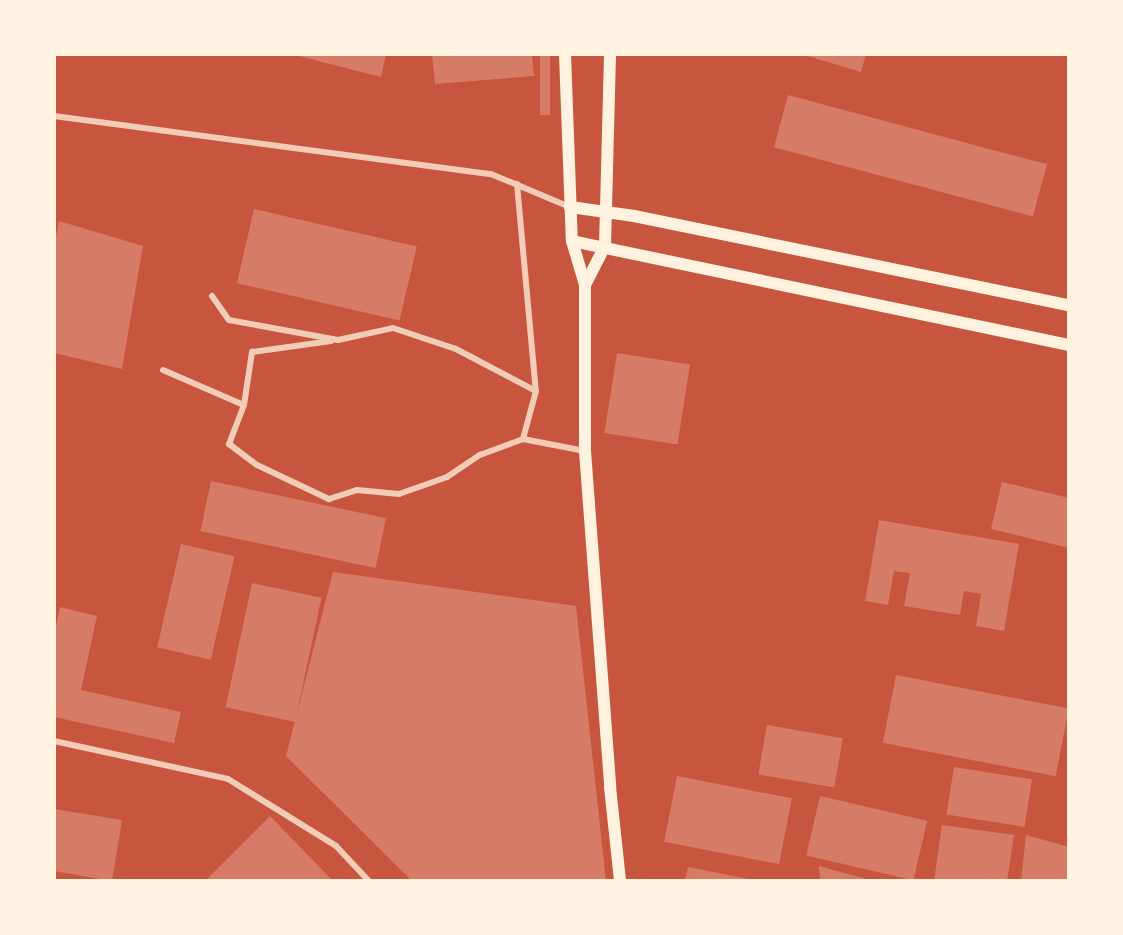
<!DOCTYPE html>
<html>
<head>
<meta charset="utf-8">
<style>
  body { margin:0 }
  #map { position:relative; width:1123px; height:935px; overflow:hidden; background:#c8553d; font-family:Helvetica,sans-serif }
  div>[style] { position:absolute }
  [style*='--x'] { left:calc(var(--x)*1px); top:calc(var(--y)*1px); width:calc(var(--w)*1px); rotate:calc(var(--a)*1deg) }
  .building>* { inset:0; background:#d67c66; transform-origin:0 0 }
  .minor>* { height:6px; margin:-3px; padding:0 3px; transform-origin:3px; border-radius:3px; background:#f1ccb7 }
  .secondary>* { height:12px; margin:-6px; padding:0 6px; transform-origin:6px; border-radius:6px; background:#fff3e0 }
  span { translate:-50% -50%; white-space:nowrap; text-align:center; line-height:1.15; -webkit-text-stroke:4.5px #fff3e0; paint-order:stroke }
  .frame { position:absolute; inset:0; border:56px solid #fff3e0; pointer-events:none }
</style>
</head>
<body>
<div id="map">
  <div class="building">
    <i style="clip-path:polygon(291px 54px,386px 54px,381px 77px)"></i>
    <i style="clip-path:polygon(432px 54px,532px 54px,534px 76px,435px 84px)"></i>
    <i style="left:540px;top:54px;width:10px;height:61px"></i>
    <i style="clip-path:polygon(801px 54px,866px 54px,861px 72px)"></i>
    <i style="left:788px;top:95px;width:268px;height:54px;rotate:15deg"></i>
    <i style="left:254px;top:209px;width:167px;height:76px;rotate:13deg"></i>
    <i style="clip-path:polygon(59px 221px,143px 246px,122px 369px,54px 353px,54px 246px)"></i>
    <i style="left:617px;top:353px;width:74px;height:81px;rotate:9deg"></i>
    <i style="left:211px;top:481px;width:179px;height:51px;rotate:12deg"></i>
    <i style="clip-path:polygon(1002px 482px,1069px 498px,1069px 548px,991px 529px)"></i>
    <i style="clip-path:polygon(879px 520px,1019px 544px,1004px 631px,976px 626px,981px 594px,964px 591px,960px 615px,904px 606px,910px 573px,894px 571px,888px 605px,865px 601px)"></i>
    <i style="left:181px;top:544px;width:55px;height:106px;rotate:13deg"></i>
    <i style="clip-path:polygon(333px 572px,576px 606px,606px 881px,412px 881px,286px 756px)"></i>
    <i style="left:252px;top:583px;width:71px;height:127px;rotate:12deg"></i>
    <i style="clip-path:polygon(60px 607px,97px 616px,81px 690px,181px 712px,174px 743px,54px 717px,54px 635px)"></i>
    <i style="left:896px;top:675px;width:176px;height:69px;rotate:11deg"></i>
    <i style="left:767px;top:725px;width:77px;height:50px;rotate:10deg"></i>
    <i style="left:954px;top:767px;width:79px;height:48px;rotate:9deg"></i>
    <i style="left:677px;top:776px;width:117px;height:67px;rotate:11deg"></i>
    <i style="left:820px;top:796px;width:110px;height:61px;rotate:13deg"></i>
    <i style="clip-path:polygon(54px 809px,122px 820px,112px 881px,54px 871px)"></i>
    <i style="clip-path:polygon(270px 816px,333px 881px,205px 881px)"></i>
    <i style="clip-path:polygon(942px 825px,1014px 835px,1007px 881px,934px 881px)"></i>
    <i style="clip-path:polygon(1026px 835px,1069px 847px,1069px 881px,1021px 881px)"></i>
    <i style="clip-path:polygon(819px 866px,870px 880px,870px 881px,820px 881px)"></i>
    <i style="clip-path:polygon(688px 867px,753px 880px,753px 881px,685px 881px)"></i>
  </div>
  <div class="minor">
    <i style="--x:54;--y:116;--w:441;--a:7.6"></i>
    <i style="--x:491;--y:174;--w:86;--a:22.7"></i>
    <i style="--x:517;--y:184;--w:208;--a:84.8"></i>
    <i style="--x:536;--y:391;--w:50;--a:105.2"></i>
    <i style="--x:212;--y:296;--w:29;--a:55"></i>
    <i style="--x:229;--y:320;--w:111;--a:10.4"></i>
    <i style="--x:338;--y:340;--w:56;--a:-12.3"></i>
    <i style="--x:393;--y:328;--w:66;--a:18.4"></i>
    <i style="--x:456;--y:349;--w:90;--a:27.7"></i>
    <i style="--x:163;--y:370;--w:88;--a:23.4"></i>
    <i style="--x:244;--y:405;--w:54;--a:-81.4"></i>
    <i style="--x:252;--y:352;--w:80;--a:-7.9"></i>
    <i style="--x:244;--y:405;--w:42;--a:111"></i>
    <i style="--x:229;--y:444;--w:35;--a:37"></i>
    <i style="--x:257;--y:465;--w:80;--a:25.3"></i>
    <i style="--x:329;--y:499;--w:29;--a:-18"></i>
    <i style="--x:357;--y:490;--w:42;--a:5.4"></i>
    <i style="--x:399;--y:494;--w:51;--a:-19.5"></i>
    <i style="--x:447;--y:477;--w:40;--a:-34"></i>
    <i style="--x:480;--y:455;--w:46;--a:-20.4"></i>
    <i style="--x:523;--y:439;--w:63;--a:11"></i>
    <i style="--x:54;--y:741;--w:178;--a:12.3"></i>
    <i style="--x:228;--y:779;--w:127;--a:31.8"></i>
    <i style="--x:336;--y:846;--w:48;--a:46.7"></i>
  </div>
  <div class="secondary">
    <i style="--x:565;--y:54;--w:187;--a:87.9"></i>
    <i style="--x:572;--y:241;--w:46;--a:73.5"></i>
    <i style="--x:585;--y:285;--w:166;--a:90"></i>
    <i style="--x:585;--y:451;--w:337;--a:85.7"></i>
    <i style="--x:610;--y:787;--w:95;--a:83.9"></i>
    <i style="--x:570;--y:207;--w:65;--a:8"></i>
    <i style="--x:634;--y:216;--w:444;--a:11.6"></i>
    <i style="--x:572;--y:241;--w:508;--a:11.82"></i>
    <i style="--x:585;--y:285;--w:44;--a:-62.9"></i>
    <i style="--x:605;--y:246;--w:192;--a:-88.5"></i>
  </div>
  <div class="frame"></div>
</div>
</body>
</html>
